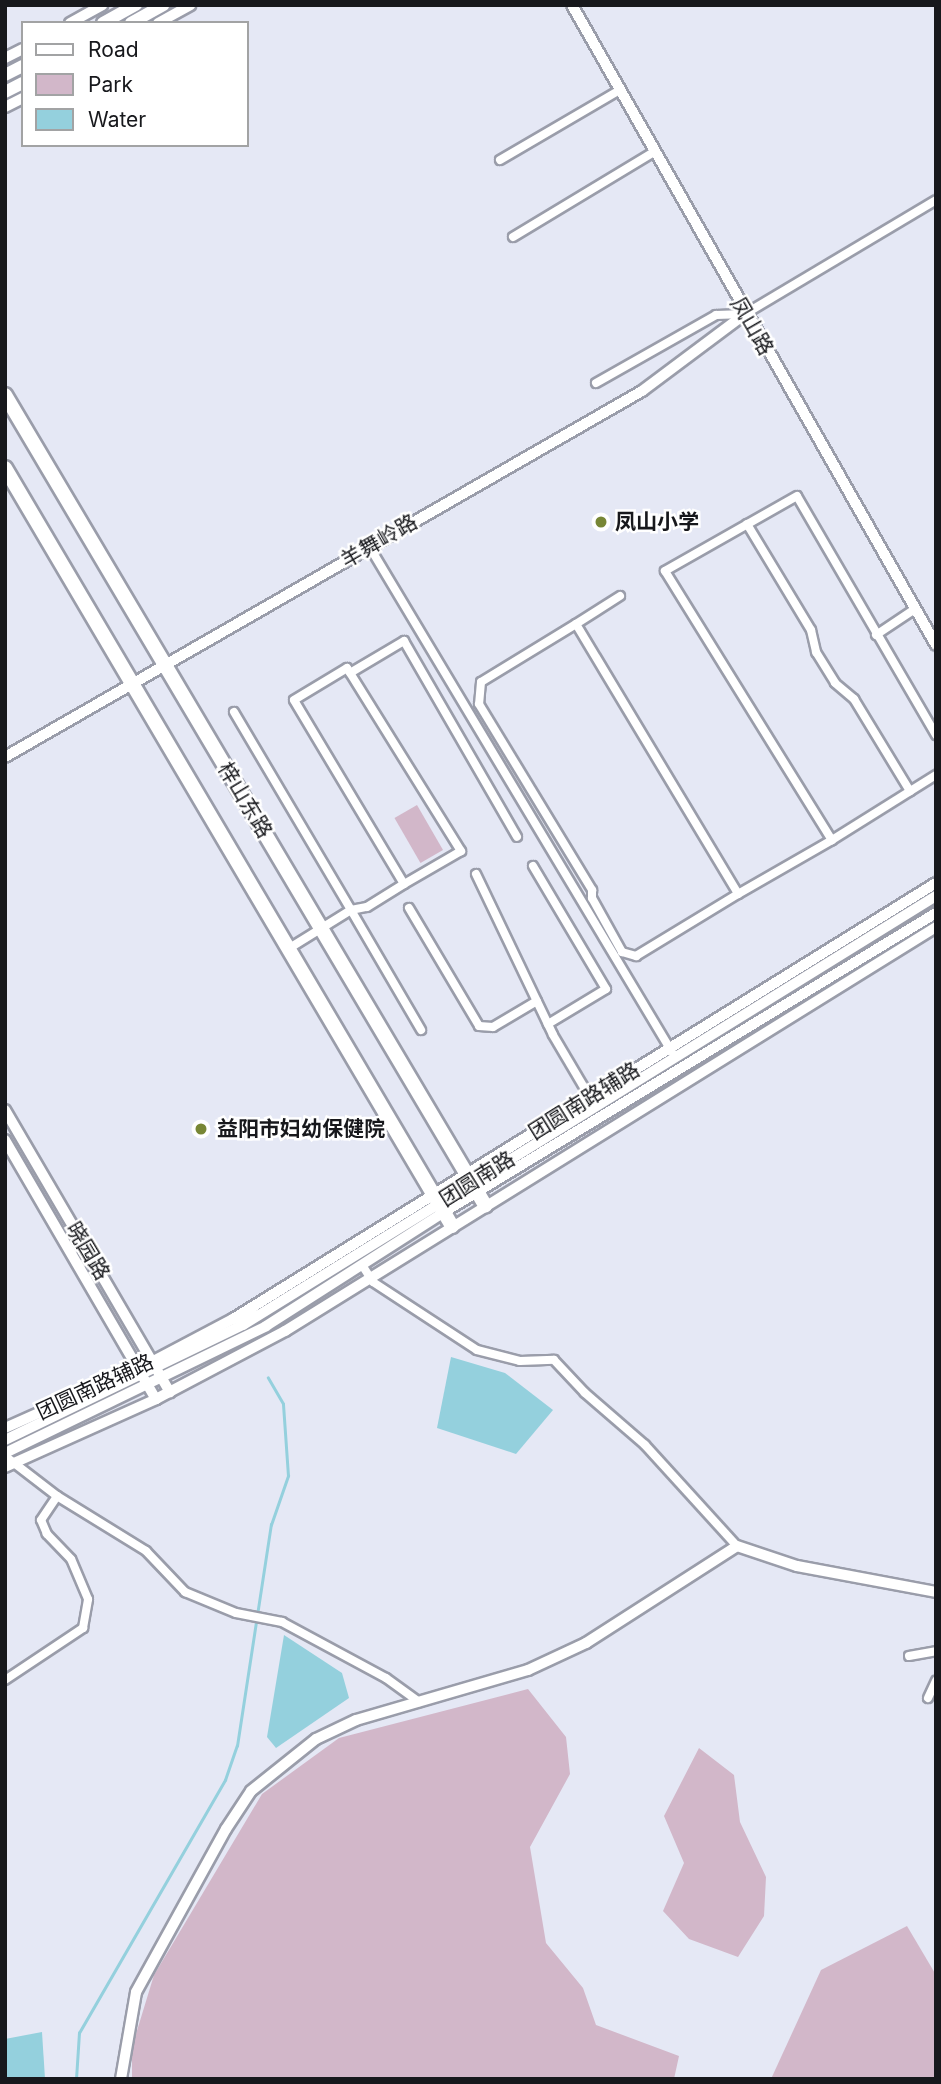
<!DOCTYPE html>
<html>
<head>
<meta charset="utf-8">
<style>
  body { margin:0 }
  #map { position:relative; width:941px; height:2084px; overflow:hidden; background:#e5e8f5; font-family:Inter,"Noto Sans SC",sans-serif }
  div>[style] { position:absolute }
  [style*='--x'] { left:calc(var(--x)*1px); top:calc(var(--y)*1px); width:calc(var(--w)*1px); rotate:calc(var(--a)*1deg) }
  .green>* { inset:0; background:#d2b7c9; transform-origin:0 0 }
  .water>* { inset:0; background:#94d0dd }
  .stream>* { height:2.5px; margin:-1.25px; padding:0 1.25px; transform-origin:1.25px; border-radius:1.25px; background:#94d0dd }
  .roads { filter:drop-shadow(2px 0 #9a9daa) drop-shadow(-2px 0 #9a9daa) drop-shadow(0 2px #9a9daa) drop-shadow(0 -2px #9a9daa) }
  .minor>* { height:8px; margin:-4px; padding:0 4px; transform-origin:4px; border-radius:4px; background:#fff }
  .tertiary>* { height:10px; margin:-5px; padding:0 5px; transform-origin:5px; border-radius:5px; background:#fff }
  .secondary>* { height:10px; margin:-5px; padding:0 5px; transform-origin:5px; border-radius:5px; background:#fff }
  .primary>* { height:12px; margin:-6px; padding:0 6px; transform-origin:6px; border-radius:6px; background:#fff }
  .trunk>* { height:14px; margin:-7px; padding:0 7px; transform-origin:7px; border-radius:7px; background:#fff }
  .dots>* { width:19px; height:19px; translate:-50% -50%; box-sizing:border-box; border:4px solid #fff; border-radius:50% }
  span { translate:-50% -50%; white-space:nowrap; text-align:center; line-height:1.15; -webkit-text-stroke:5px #fff; paint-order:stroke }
  .street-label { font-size:21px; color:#17181c }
  .poi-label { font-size:21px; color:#17181c; font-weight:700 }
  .left { translate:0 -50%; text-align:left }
  .frame { position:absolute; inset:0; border:7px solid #17181c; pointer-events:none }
  .legend { position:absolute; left:21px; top:21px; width:228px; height:126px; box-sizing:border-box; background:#fff; border:2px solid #a2a3a4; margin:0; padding:9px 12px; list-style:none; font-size:21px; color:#17181c }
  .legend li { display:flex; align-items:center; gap:14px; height:35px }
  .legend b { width:35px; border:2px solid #a2a3a4 }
</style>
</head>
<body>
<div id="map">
  <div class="green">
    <i style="left:417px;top:805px;width:52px;height:26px;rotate:60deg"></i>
    <i style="clip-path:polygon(528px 1689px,566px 1737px,570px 1774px,530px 1847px,546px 1943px,583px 1988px,596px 2025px,679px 2056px,674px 2079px,132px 2079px,132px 2047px,154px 1975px,262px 1794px,339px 1738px)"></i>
    <i style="clip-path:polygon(699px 1748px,734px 1775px,740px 1822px,766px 1877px,764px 1916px,738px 1957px,689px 1939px,663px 1911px,684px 1863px,664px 1816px)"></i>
    <i style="clip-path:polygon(907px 1926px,936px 1975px,936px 2079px,771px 2079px,821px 1970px)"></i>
  </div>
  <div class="water">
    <i style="clip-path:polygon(451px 1357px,505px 1373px,553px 1410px,516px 1454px,437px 1428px)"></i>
    <i style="clip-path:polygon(284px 1635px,342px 1673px,349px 1698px,276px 1748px,267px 1737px)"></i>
    <i style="clip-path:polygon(42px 2032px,45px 2079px,5px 2079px,5px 2039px)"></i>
  </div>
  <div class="stream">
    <i style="--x:76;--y:2079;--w:46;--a:-86.3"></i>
    <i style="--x:79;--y:2033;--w:292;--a:-60"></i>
    <i style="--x:225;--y:1780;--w:36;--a:-71"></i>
    <i style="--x:237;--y:1746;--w:224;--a:-81.3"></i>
    <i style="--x:271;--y:1525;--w:52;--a:-70.9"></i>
    <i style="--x:288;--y:1476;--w:72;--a:-94"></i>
    <i style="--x:283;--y:1404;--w:30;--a:-120"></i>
  </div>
  <div class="roads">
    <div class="minor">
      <i style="--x:500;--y:160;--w:137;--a:-30.3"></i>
      <i style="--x:513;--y:237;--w:165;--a:-31.1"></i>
      <i style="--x:596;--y:383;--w:138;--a:-29.5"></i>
      <i style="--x:716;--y:315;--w:29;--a:-2"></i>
      <i style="--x:745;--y:314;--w:222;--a:-30.8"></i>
      <i style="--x:747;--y:524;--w:124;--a:58.9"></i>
      <i style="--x:811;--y:630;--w:23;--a:77"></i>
      <i style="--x:816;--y:652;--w:36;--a:58"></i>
      <i style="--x:835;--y:683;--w:25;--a:40"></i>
      <i style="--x:854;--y:699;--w:108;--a:58.7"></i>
      <i style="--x:369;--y:546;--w:590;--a:59.09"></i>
      <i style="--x:620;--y:596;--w:52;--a:147.5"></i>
      <i style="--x:576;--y:624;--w:315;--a:59"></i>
      <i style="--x:738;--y:894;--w:108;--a:-29.9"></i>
      <i style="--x:576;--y:624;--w:111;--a:148.6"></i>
      <i style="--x:481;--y:682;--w:22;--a:95"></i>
      <i style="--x:479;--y:704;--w:218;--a:58.7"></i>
      <i style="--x:592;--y:890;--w:8;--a:90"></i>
      <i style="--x:592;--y:898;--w:62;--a:60.9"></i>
      <i style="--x:622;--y:952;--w:15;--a:16"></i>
      <i style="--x:636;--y:956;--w:119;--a:-31.3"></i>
      <i style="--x:876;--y:635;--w:47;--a:-33.7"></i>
      <i style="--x:350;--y:673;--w:63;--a:-30.7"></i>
      <i style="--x:404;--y:641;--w:226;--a:60"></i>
      <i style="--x:234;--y:712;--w:230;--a:59.4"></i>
      <i style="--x:351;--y:910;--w:16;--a:-11"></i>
      <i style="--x:367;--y:907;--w:44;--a:-31.9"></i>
      <i style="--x:404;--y:884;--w:214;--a:-120.9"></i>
      <i style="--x:294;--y:700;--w:62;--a:-31.1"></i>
      <i style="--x:347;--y:668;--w:216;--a:58.1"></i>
      <i style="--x:461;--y:851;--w:66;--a:149.9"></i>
      <i style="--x:936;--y:735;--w:276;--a:-120.2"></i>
      <i style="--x:797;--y:496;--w:152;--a:150.4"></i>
      <i style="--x:665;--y:571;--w:317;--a:58.2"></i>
      <i style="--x:832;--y:840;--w:123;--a:-32"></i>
      <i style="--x:533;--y:866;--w:143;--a:59.3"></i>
      <i style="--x:606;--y:989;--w:68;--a:148.9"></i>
      <i style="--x:476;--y:874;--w:178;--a:64.4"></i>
      <i style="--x:553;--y:1035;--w:77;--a:59.4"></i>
      <i style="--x:409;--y:908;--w:137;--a:59.3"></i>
      <i style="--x:479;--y:1026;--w:14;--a:4"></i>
      <i style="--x:493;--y:1027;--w:51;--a:-30.6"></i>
      <i style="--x:288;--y:949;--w:74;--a:-31.8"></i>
      <i style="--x:351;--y:910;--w:139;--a:59.7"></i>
      <i style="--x:362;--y:1265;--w:20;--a:57"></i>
      <i style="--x:373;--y:1282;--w:124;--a:33.2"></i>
      <i style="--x:477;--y:1350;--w:44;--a:14.3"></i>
      <i style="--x:520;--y:1361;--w:34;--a:-2"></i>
      <i style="--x:554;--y:1360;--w:45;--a:46.8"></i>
      <i style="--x:585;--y:1393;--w:79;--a:40.9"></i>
      <i style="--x:645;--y:1445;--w:137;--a:47.7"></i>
      <i style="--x:5;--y:1456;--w:66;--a:37.6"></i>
      <i style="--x:57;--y:1496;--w:105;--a:31.7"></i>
      <i style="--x:146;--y:1551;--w:57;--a:46.4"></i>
      <i style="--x:185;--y:1592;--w:55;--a:22.4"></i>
      <i style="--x:236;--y:1613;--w:47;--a:11.1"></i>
      <i style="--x:282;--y:1622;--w:118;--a:28.3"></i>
      <i style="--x:386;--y:1678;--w:41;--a:36"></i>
      <i style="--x:909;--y:1656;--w:27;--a:-10"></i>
      <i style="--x:5;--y:1680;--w:94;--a:-33.7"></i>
      <i style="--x:83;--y:1628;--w:29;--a:-80"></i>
      <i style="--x:88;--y:1599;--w:43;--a:-113"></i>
      <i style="--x:71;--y:1559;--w:35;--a:-134"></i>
      <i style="--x:47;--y:1534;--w:15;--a:-113"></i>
      <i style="--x:41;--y:1520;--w:29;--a:-56"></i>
      <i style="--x:928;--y:1698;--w:19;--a:-65"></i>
    </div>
    <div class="tertiary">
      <i style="--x:572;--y:5;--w:736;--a:60.37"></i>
      <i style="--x:70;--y:23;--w:37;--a:-29"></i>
      <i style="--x:158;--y:23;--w:37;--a:-29"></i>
      <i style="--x:5;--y:58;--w:20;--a:-27"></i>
      <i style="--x:5;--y:107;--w:20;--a:-27"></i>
      <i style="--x:5;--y:757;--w:735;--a:-29.88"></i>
      <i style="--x:642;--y:391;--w:129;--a:-36.8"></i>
      <i style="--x:5;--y:1110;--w:327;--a:59.7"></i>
      <i style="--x:5;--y:1140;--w:300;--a:59.8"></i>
      <i style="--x:5;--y:1428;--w:148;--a:-24"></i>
      <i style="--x:140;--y:1368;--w:105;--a:-27.8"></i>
      <i style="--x:233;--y:1319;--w:827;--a:-31.81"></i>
      <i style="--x:5;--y:1467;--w:166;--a:-24.2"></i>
      <i style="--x:156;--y:1399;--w:146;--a:-27.8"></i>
      <i style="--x:285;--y:1331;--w:766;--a:-31.82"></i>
      <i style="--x:121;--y:2079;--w:88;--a:-80.2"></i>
      <i style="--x:136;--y:1992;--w:186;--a:-61.1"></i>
      <i style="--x:226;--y:1829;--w:45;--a:-56.7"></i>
      <i style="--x:251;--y:1791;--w:83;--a:-38.7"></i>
      <i style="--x:316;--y:1739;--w:44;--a:-25.4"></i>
      <i style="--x:356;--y:1720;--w:179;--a:-16.2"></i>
      <i style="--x:528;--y:1670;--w:64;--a:-25"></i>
      <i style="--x:586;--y:1643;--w:179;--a:-32.7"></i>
      <i style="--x:737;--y:1546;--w:63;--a:18.4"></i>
      <i style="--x:797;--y:1566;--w:141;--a:10.6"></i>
    </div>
    <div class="secondary">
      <i style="--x:233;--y:1319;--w:23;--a:-10"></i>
      <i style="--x:5;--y:1440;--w:264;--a:-25.8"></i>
      <i style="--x:243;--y:1325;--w:815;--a:-31.76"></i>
      <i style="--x:5;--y:1453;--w:290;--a:-25.9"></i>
      <i style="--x:266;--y:1326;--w:211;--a:-32.6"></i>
      <i style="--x:444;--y:1212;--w:576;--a:-31.29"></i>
    </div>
    <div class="primary">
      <i style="--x:103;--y:23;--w:38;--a:-29"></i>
      <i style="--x:131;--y:23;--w:37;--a:-29"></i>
      <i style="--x:5;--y:75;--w:20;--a:-27"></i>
      <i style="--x:5;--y:92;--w:20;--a:-27"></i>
    </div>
    <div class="trunk">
      <i style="--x:5;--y:395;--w:942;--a:59.35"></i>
      <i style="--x:5;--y:468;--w:880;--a:59.47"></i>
    </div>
  </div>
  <div class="dots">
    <i style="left:601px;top:522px;background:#778635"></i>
    <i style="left:201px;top:1129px;background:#778635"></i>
  </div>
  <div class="street-label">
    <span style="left:752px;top:326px;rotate:60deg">凤山路</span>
    <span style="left:379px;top:541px;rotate:-30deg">羊舞岭路</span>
    <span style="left:245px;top:800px;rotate:59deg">梓山东路</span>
    <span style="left:584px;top:1101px;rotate:-32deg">团圆南路辅路</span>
    <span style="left:477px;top:1179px;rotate:-32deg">团圆南路</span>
    <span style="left:88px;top:1251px;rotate:59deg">晓园路</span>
    <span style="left:95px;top:1387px;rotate:-25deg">团圆南路辅路</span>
  </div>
  <div class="poi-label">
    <span class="left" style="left:615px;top:522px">凤山小学</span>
    <span class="left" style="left:217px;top:1129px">益阳市妇幼保健院</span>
  </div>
  <div class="frame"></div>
  <ul class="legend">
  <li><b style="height:9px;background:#fff"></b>Road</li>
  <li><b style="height:19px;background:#d2b7c9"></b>Park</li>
  <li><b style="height:19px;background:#94d0dd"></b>Water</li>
  </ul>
</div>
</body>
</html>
